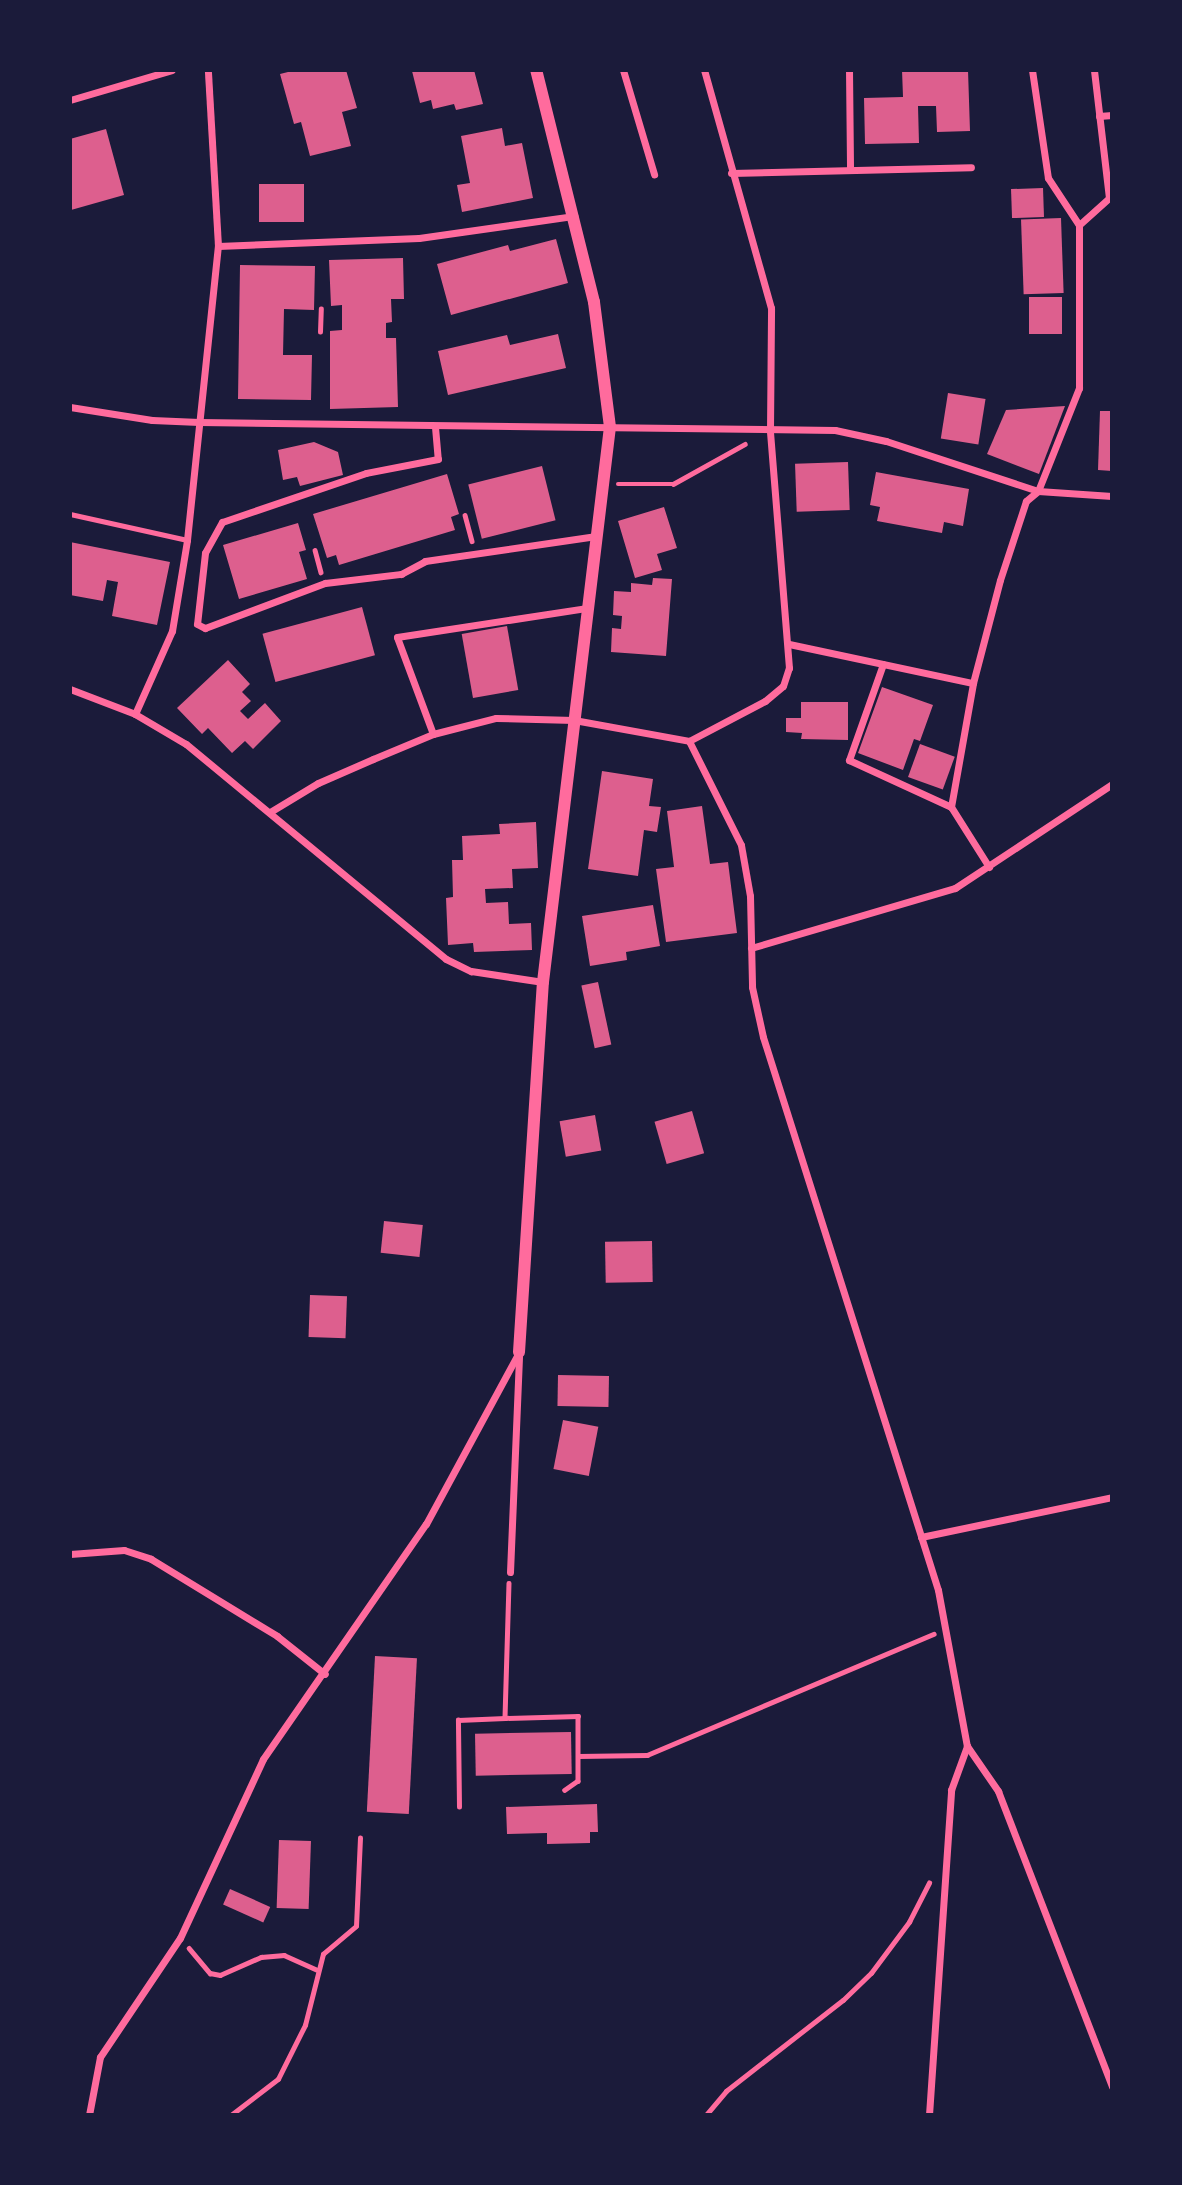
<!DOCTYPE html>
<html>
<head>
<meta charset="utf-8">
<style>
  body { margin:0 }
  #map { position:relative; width:1182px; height:2185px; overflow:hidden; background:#1b1b3a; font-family:"PT Sans",sans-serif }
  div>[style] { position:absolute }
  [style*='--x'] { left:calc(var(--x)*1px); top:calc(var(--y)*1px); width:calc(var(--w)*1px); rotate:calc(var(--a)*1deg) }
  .building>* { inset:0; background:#dd5f8e; transform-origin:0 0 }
  .path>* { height:4.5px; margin:-2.25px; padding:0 2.25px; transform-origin:2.25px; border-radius:2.25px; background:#ff6b9d }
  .service>* { height:5px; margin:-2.5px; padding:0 2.5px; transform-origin:2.5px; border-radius:2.5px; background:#ff6b9d }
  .minor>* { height:7px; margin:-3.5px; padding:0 3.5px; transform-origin:3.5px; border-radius:3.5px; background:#ff6b9d }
  .tertiary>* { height:12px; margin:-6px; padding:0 6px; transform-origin:6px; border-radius:6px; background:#ff6b9d }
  span { translate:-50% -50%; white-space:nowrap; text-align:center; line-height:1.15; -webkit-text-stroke:6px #1b1b3a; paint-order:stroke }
  .frame { position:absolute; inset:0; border:72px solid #1b1b3a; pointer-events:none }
</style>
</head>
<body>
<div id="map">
  <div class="building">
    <i style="clip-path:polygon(296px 70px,346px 70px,357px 108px,342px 112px,351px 146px,310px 156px,301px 122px,294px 124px,280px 74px)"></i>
    <i style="clip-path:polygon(474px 70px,483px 104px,456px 110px,454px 104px,433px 109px,431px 100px,420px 103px,412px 71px)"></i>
    <i style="clip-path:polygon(902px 70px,968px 70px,970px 131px,937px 132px,936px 106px,918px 106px,919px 143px,865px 144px,864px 98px,903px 97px)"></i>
    <i style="clip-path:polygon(502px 128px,505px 146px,522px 143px,533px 198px,462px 212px,457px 185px,470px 183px,461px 136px)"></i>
    <i style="clip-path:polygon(106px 129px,124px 195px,71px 210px,70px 139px)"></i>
    <i style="left:304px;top:184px;width:38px;height:45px;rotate:90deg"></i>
    <i style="left:1043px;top:188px;width:29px;height:32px;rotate:88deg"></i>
    <i style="left:1061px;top:218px;width:75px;height:40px;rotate:88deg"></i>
    <i style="clip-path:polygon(556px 239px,568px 283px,451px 315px,437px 264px,508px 245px,510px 251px)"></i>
    <i style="clip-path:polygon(403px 258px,404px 299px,391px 299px,392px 322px,386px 323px,386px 338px,396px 338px,398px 407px,330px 409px,330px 331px,342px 330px,342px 305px,331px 306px,329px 260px)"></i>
    <i style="clip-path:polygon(240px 265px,315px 266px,314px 310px,284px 309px,283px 355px,312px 355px,311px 400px,238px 399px)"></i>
    <i style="left:1029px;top:297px;width:33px;height:37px"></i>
    <i style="clip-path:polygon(558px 334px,566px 368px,448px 395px,438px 351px,507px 335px,510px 345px)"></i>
    <i style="left:948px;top:393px;width:38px;height:46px;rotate:9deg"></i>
    <i style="clip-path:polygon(1065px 406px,1039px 474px,987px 454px,1006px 410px)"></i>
    <i style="clip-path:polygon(1100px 411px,1112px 411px,1112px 471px,1098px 470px)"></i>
    <i style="clip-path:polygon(314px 442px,338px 452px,343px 475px,300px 486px,297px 477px,283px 480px,278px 450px)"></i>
    <i style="left:848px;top:462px;width:48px;height:53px;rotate:88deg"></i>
    <i style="left:542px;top:466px;width:56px;height:76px;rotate:76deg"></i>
    <i style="clip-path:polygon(876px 472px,969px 489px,963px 526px,944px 522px,942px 533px,877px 521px,880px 507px,870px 505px)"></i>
    <i style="clip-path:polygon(447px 474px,459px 514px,451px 517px,455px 530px,339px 565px,336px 555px,327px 558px,313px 514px)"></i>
    <i style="clip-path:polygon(664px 507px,677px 548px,657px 554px,662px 570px,635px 578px,618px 521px)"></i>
    <i style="clip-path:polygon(298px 523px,306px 550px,299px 552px,307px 579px,239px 599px,223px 545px)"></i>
    <i style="clip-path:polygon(70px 542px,170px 562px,157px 625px,112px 616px,118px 582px,107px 580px,103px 601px,70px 595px)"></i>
    <i style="clip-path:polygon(653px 578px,672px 579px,666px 656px,611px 652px,612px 628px,621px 629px,622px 616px,613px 615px,614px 591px,631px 592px,631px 583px,652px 585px)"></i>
    <i style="left:362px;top:607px;width:50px;height:103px;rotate:75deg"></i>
    <i style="left:507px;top:626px;width:65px;height:46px;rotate:80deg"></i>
    <i style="clip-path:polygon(228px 660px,250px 684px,242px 692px,251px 701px,240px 711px,248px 719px,265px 703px,281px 721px,253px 749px,245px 741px,232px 753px,208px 728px,202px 734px,177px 708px)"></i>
    <i style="clip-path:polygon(882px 687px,933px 705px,920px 741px,914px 739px,903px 770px,858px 753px)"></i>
    <i style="clip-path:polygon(801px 702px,848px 702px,848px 740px,801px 739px,802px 733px,786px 732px,786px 718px,801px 718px)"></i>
    <i style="left:920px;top:744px;width:37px;height:35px;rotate:20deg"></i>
    <i style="clip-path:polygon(602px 771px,653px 779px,649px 806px,661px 807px,657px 832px,644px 830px,638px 876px,588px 869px)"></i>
    <i style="clip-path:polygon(702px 806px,710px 864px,728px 862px,737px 933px,666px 942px,656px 869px,674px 867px,667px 811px)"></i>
    <i style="clip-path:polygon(536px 822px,538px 868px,512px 869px,513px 888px,485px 889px,486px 903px,508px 902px,509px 924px,531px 923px,532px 950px,474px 952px,473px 943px,448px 945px,446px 898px,453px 897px,452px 860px,463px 860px,462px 836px,500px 834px,499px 824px)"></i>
    <i style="clip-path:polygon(653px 905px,660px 946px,626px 952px,627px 960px,590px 966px,582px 916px)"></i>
    <i style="left:598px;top:982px;width:64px;height:17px;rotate:78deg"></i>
    <i style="left:692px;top:1111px;width:44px;height:39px;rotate:74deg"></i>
    <i style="left:595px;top:1115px;width:36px;height:36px;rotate:80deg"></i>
    <i style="left:384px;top:1221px;width:39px;height:32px;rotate:6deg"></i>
    <i style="left:652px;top:1241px;width:41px;height:47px;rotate:89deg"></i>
    <i style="left:310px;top:1295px;width:37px;height:42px;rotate:2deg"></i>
    <i style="left:558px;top:1375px;width:51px;height:31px;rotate:1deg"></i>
    <i style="left:563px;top:1420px;width:36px;height:50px;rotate:11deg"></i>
    <i style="left:375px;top:1656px;width:42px;height:156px;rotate:3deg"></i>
    <i style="left:571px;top:1732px;width:42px;height:96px;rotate:89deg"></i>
    <i style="clip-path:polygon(597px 1804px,598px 1832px,590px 1832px,590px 1843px,547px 1844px,547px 1833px,507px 1834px,506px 1807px)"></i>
    <i style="left:279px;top:1840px;width:32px;height:68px;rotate:2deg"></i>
    <i style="left:230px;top:1889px;width:44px;height:17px;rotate:24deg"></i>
  </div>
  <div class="path">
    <i style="--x:320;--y:332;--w:23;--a:-88"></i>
    <i style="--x:618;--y:484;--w:55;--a:0"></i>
    <i style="--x:673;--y:484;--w:82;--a:-29.1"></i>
    <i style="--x:465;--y:515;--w:27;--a:75"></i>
    <i style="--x:315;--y:550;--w:23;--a:75"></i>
    <i style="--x:509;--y:1583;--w:135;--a:91.7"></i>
    <i style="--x:505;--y:1718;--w:73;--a:-1.6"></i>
    <i style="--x:578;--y:1716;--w:65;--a:90"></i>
    <i style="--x:578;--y:1781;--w:16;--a:145"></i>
    <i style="--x:578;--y:1756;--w:69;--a:-0.8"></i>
    <i style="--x:647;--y:1755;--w:311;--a:-22.9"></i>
    <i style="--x:459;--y:1807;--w:87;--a:-90.7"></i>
    <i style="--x:458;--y:1720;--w:47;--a:-2.4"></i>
    <i style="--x:189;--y:1948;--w:33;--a:50"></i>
    <i style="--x:210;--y:1973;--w:10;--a:11"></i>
    <i style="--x:220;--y:1975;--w:45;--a:-23.7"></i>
    <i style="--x:261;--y:1957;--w:23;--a:-5"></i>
    <i style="--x:284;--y:1955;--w:35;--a:24"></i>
    <i style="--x:231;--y:2115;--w:59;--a:-37.5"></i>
    <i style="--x:278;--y:2079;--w:60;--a:-63.4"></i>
    <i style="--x:305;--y:2025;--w:73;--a:-75.8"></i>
    <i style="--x:323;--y:1954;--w:43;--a:-40.3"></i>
    <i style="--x:356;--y:1926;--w:88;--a:-87.4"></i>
    <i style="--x:706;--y:2115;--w:31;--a:-50"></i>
    <i style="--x:726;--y:2091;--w:148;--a:-37.9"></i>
    <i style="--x:843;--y:2000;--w:39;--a:-44"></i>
    <i style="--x:871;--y:1973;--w:64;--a:-53.3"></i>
    <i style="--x:909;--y:1922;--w:44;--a:-62.9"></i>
  </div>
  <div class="service">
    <i style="--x:70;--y:514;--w:120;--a:12.5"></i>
  </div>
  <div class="minor">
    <i style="--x:623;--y:70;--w:109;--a:73.4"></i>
    <i style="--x:849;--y:70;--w:100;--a:89.4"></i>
    <i style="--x:1032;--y:70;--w:109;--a:81.6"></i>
    <i style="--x:1048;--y:178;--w:56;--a:56.6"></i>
    <i style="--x:70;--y:100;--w:106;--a:-16.4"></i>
    <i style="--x:1099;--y:116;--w:13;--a:-4"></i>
    <i style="--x:731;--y:173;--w:240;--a:-1.4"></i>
    <i style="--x:218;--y:246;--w:201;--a:-2.3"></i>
    <i style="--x:419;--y:238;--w:157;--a:-8.1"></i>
    <i style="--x:70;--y:407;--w:83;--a:9"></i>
    <i style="--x:152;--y:420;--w:47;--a:2.4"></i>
    <i style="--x:199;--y:422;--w:636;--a:0.72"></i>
    <i style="--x:835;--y:430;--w:52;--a:12.2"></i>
    <i style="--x:886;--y:441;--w:160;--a:18.2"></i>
    <i style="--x:1038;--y:491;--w:74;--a:3.9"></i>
    <i style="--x:435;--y:427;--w:32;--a:85"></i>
    <i style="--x:438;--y:459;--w:73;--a:169"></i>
    <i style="--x:366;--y:473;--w:152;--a:161.2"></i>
    <i style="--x:222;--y:522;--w:35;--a:119"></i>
    <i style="--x:205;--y:553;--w:71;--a:96.4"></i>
    <i style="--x:197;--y:624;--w:9;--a:27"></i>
    <i style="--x:205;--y:628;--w:128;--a:-20.6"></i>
    <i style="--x:325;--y:583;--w:77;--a:-6.8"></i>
    <i style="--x:401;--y:574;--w:27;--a:-28"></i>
    <i style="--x:425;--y:561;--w:173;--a:-8.3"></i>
    <i style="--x:789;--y:644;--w:188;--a:12"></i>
    <i style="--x:883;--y:664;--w:102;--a:109.5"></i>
    <i style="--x:849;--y:760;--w:112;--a:24.7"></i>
    <i style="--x:70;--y:689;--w:70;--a:21"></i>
    <i style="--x:135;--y:714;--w:59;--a:30.5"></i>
    <i style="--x:186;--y:744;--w:337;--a:39.6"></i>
    <i style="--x:446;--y:959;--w:28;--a:26"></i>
    <i style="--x:471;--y:971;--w:73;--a:8.7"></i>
    <i style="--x:135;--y:714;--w:91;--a:-66"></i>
    <i style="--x:172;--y:631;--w:92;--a:-80.6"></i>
    <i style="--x:187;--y:540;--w:296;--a:-84"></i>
    <i style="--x:218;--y:246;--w:176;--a:-93.3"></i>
    <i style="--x:433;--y:734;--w:103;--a:-110.4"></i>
    <i style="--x:397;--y:637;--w:191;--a:-8.7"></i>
    <i style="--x:689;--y:741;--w:86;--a:-27.8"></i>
    <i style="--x:765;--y:701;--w:23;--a:-40"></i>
    <i style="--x:783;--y:686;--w:19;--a:-72"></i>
    <i style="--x:789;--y:668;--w:239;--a:-94.6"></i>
    <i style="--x:770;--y:430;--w:122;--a:-89.5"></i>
    <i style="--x:771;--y:308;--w:247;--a:-105.7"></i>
    <i style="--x:270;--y:812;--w:56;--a:-31.1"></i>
    <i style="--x:318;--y:783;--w:60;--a:-23.6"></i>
    <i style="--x:373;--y:759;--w:65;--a:-22.6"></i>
    <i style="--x:433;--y:734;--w:65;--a:-14.3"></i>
    <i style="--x:496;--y:718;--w:78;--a:1.5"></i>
    <i style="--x:574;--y:720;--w:117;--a:10.3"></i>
    <i style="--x:689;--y:741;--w:116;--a:63.4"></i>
    <i style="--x:741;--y:845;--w:52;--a:80"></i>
    <i style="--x:750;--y:896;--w:91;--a:88.7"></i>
    <i style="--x:752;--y:987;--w:51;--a:77.6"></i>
    <i style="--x:763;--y:1037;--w:580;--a:72.44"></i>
    <i style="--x:938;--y:1590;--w:159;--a:79.5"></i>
    <i style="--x:967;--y:1746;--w:55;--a:55.4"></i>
    <i style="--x:998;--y:1791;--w:317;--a:68.9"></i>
    <i style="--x:989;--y:867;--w:71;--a:-122.3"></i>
    <i style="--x:951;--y:807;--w:126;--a:-79.9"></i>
    <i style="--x:973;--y:683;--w:106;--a:-75.3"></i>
    <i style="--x:1000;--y:580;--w:83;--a:-71.8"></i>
    <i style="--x:1026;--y:501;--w:16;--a:-40"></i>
    <i style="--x:1038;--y:491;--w:111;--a:-68.3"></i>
    <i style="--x:1079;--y:388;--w:163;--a:-90"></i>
    <i style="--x:1079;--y:225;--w:40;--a:-42"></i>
    <i style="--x:1109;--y:198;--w:129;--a:-96.7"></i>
    <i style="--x:751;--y:948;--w:213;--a:-16.4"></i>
    <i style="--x:955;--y:888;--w:188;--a:-33.5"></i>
    <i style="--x:921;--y:1537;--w:195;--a:-11.8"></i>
    <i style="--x:70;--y:1554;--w:54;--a:-4.2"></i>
    <i style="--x:124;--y:1550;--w:28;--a:18"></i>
    <i style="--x:151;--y:1559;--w:148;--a:31.4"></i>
    <i style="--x:277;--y:1636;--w:61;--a:38.4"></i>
    <i style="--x:510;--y:1572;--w:216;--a:-87.6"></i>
    <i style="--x:89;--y:2115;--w:59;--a:-79.3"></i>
    <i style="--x:100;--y:2057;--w:143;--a:-56.1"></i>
    <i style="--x:180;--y:1938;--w:197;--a:-65.1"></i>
    <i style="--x:263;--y:1759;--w:286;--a:-55.3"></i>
    <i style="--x:426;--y:1524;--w:196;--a:-61.6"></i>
    <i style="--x:929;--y:2115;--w:326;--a:-86.1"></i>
    <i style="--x:951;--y:1790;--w:47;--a:-70"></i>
  </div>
  <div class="tertiary">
    <i style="--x:519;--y:1352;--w:371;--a:-86.3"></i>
    <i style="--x:543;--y:982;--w:559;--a:-83.12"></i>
    <i style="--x:610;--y:427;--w:126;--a:-97.3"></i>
    <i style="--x:594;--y:302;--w:239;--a:-104"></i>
  </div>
  <div class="frame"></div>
</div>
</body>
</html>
